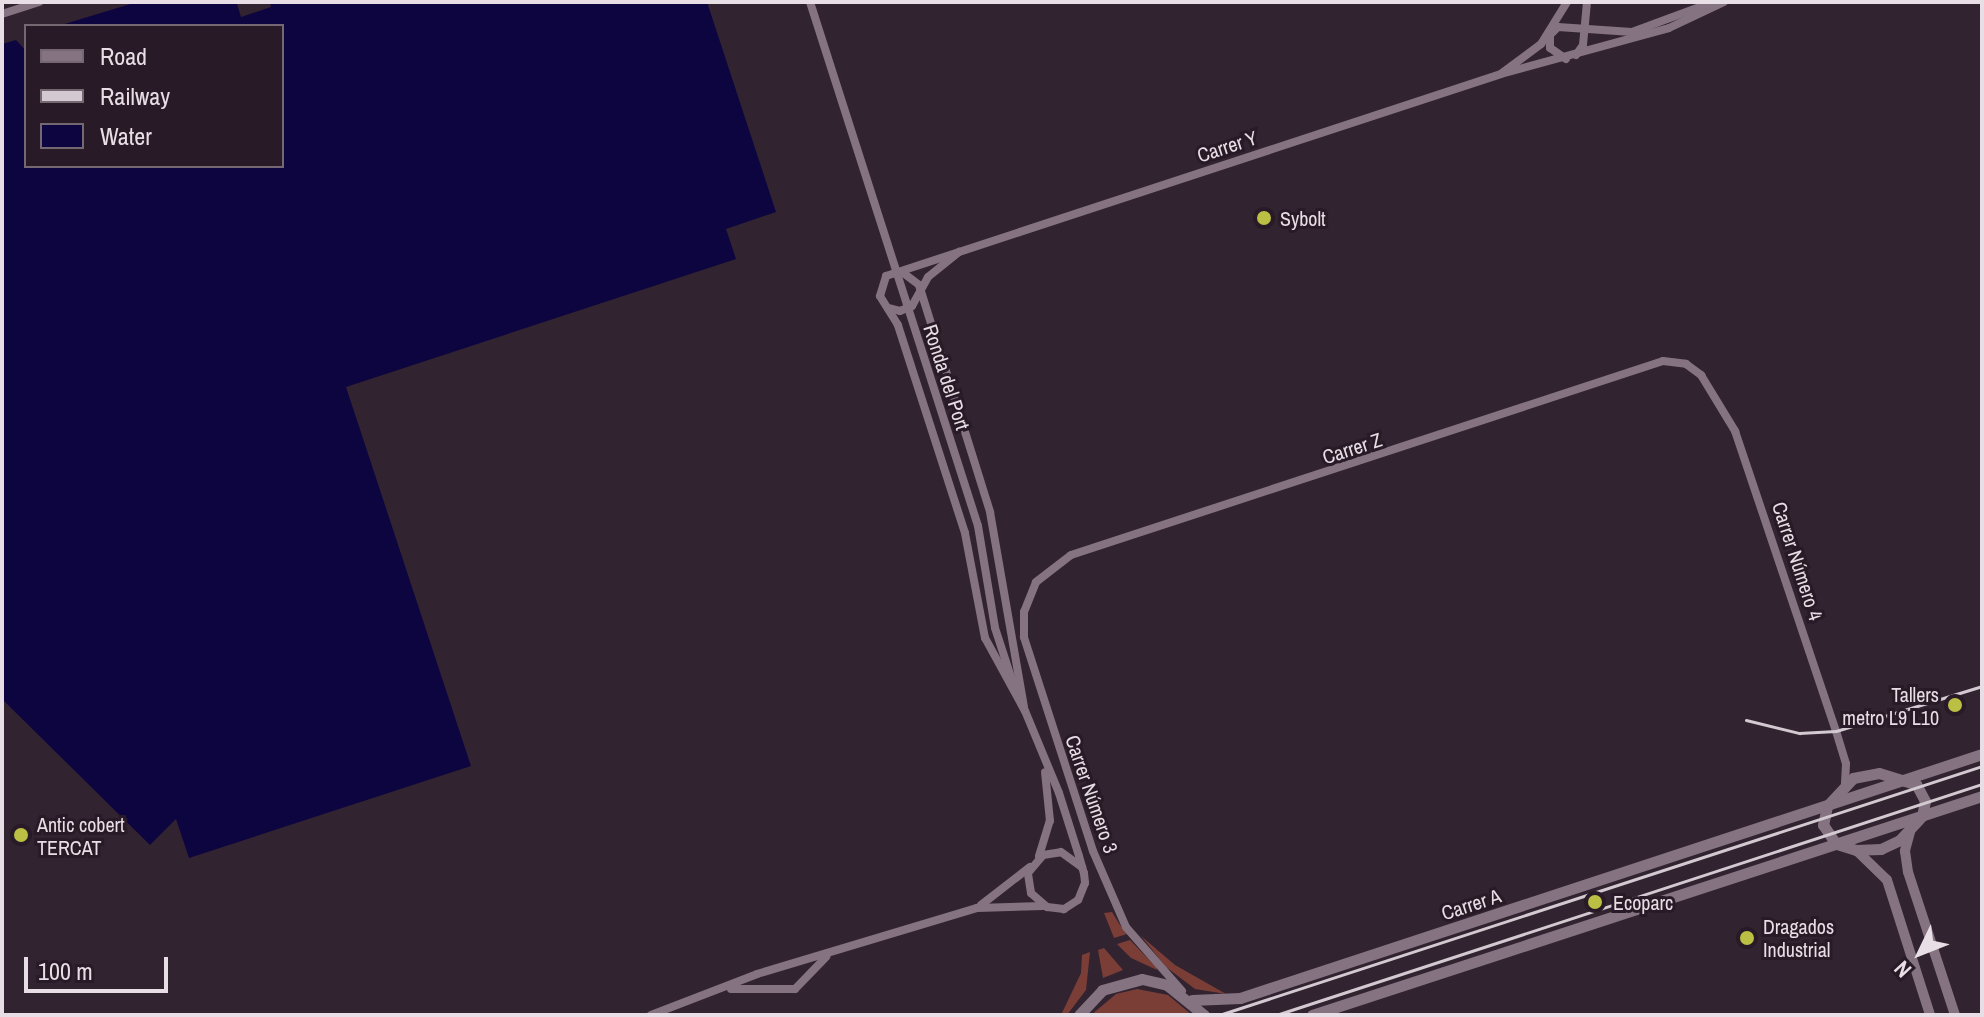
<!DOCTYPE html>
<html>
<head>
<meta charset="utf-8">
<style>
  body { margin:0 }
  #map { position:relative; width:1984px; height:1017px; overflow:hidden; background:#322330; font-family:"Archivo Narrow",sans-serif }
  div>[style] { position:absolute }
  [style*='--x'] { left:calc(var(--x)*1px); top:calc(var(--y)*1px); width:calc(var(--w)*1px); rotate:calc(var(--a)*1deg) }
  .green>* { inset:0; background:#7a3e37 }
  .water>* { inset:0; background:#0d053f }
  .minor>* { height:8px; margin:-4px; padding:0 4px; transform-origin:4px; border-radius:4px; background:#857382 }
  .tertiary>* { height:10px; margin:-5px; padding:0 5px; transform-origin:5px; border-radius:5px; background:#857382 }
  .secondary>* { height:11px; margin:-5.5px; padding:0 5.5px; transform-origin:5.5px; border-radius:5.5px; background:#857382 }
  .rail>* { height:3px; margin:-1.5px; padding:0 1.5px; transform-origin:1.5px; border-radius:1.5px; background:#d3c9d1 }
  .dots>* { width:22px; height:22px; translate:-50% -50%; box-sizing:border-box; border:4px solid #281a26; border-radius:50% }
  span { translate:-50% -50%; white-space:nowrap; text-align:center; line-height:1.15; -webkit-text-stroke:6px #281a26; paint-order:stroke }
  .street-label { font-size:20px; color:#e8dee6 }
  .poi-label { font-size:20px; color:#e8dee6 }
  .left { translate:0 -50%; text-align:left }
  .right { translate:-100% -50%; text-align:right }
  .frame { position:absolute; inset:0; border:4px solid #e8dee6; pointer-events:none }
  .legend { position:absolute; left:24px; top:24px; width:260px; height:144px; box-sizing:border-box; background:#281a26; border:2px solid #756873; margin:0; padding:10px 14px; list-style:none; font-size:24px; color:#e8dee6 }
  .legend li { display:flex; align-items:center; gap:16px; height:40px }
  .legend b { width:40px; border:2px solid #756873 }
  .north { position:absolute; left:1880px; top:913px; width:80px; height:80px; -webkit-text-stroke:6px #281a26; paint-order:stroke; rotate:227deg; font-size:22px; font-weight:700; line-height:32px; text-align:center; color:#e8dee6 }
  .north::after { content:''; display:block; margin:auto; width:28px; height:36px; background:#e8dee6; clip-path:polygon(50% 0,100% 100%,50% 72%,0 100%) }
  .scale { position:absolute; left:24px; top:957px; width:144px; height:36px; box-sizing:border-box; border:4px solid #e8dee6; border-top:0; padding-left:10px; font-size:24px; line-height:28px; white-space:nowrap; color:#e8dee6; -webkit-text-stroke:6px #281a26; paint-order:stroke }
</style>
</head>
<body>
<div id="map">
  <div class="green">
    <i style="clip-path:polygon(1112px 912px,1120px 925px,1127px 934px,1114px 938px,1104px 913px)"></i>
    <i style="clip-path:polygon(1141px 936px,1175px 965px,1226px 994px,1195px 989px,1166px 967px)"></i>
    <i style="clip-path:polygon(1130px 940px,1156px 967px,1157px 970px,1131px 958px,1117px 944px)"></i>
    <i style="clip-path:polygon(1104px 948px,1123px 970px,1103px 978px,1098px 950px)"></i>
    <i style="clip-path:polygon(1090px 952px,1086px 990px,1067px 1015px,1061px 1015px,1081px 973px,1082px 955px)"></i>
    <i style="clip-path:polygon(1137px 989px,1168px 995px,1192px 1015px,1091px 1015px,1116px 994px)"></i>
  </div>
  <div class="water">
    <i style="clip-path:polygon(137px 2px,241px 2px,237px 4px,241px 17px,271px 7px,270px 2px,707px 2px,776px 212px,726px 229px,736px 259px,346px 387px,471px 766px,189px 858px,176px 819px,150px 845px,2px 699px,2px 44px,16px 40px,26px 51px,26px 166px,282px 166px,282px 26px,58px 26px)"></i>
  </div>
  <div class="minor">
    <i style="--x:810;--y:2;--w:550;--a:72.22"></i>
    <i style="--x:978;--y:526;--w:103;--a:80.5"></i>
    <i style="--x:995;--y:628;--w:61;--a:71.9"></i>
    <i style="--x:2;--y:14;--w:39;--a:-18"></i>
    <i style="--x:1576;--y:55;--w:12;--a:-55"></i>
    <i style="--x:1583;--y:45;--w:43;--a:-84.7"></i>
    <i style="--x:1566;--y:59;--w:19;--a:-145"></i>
    <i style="--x:1550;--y:48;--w:13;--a:-90"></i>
    <i style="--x:1550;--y:35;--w:11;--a:-45"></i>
    <i style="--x:1558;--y:27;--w:74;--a:3.9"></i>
    <i style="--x:1632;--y:32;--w:86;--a:-20.3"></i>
    <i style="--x:1502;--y:73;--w:49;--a:-36.6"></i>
    <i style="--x:1541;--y:44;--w:49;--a:-58.2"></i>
    <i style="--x:902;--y:272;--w:21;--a:37"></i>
    <i style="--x:919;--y:285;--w:238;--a:72.6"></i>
    <i style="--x:990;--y:512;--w:197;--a:80.1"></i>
    <i style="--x:889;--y:308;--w:11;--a:15"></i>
    <i style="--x:900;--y:311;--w:13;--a:-23"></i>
    <i style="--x:912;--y:306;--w:33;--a:-61"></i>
    <i style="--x:928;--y:277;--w:40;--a:-39"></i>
    <i style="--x:1023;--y:706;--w:94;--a:67.5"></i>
    <i style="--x:1059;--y:793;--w:66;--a:72.4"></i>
    <i style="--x:1079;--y:856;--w:18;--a:74"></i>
    <i style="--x:1084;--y:873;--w:10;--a:84"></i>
    <i style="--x:1085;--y:883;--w:18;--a:112"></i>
    <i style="--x:1078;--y:900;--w:17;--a:147"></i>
    <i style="--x:1064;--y:909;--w:17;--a:-173"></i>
    <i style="--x:1047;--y:907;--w:21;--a:-139"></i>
    <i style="--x:1031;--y:893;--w:20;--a:-99"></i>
    <i style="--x:1028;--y:873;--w:23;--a:-50"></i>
    <i style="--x:1043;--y:855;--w:18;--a:-9"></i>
    <i style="--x:1061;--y:852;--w:26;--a:36"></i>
    <i style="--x:1025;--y:711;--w:83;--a:-118.7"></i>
    <i style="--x:985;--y:638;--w:107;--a:-100.8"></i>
    <i style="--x:965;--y:533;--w:219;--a:-107.9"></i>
    <i style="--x:898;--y:325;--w:34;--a:-122"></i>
    <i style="--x:880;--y:296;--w:21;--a:-73"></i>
    <i style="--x:886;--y:276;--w:647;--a:-18.18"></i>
    <i style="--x:1501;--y:74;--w:174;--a:-15.3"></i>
    <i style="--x:1669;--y:28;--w:61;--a:-25.3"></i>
    <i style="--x:1039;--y:856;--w:37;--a:-73"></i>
    <i style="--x:1050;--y:821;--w:49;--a:-95.8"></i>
    <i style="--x:981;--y:905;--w:62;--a:-37.8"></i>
    <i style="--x:731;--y:989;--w:64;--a:0"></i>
    <i style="--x:795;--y:989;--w:45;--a:-45.9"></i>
    <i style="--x:1182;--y:991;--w:85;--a:-131.2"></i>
    <i style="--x:1126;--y:927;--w:83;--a:-113.5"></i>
    <i style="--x:1093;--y:851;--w:225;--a:-107.9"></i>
    <i style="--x:1024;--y:637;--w:25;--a:-90"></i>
    <i style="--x:1024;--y:612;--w:32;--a:-68"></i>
    <i style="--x:1036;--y:582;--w:44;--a:-37.6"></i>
    <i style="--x:1071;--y:555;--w:623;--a:-18.14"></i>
    <i style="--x:1663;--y:361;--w:23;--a:7"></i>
    <i style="--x:1686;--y:364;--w:19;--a:36"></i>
    <i style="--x:1701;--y:375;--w:66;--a:58.7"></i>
    <i style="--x:1735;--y:431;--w:317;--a:71.4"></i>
    <i style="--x:1836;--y:731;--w:34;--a:73"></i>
    <i style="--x:1846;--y:764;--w:20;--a:93"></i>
    <i style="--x:651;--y:1015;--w:114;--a:-21.1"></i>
    <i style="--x:757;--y:974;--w:230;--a:-16.7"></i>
    <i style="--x:977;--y:908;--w:66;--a:-1.7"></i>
  </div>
  <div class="tertiary">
    <i style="--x:1910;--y:832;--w:20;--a:105"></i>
    <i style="--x:1905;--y:851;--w:21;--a:82"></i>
    <i style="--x:1908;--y:872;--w:151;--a:71.8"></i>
    <i style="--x:1856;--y:850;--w:43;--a:44.1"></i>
    <i style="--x:1887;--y:880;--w:142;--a:72.3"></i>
  </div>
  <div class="secondary">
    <i style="--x:1879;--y:773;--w:39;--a:17"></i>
    <i style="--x:1916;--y:784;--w:19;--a:62"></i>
    <i style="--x:1925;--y:801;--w:15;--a:101"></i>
    <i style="--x:1922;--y:816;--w:33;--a:133"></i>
    <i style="--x:1900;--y:840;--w:21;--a:155"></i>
    <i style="--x:1881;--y:849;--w:25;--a:178"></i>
    <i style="--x:1856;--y:850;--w:21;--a:-163"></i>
    <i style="--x:1836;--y:844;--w:23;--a:-124"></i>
    <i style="--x:1823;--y:825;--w:19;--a:-78"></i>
    <i style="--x:1827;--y:806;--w:38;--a:-47"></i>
    <i style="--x:1853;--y:778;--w:26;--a:-11"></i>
    <i style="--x:1192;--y:1000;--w:48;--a:-2.4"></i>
    <i style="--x:1240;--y:998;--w:781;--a:-18.2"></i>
    <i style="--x:1079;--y:1015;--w:34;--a:-47"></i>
    <i style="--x:1102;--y:990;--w:41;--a:-15.4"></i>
    <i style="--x:1142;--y:979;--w:26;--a:13"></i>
    <i style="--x:1167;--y:985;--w:48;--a:39"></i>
    <i style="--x:1312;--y:1015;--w:705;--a:-18.1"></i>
  </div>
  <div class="rail">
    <i style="--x:1746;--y:720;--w:55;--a:13.8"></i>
    <i style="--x:1799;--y:733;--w:37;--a:-3"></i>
    <i style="--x:1836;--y:731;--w:153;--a:-17.1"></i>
    <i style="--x:1219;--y:1015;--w:803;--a:-18.07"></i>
    <i style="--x:1276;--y:1015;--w:743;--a:-18.12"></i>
  </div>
  <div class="dots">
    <i style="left:1264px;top:218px;background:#bbc044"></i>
    <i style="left:1955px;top:705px;background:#bbc044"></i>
    <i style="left:21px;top:835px;background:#bbc044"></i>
    <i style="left:1595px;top:902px;background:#bbc044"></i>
    <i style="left:1747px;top:938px;background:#bbc044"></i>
  </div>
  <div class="street-label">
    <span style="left:1227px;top:146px;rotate:-18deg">Carrer Y</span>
    <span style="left:947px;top:377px;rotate:72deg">Ronda del Port</span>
    <span style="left:1352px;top:448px;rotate:-18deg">Carrer Z</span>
    <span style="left:1798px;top:561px;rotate:72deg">Carrer Número 4</span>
    <span style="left:1092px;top:794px;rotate:71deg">Carrer Número 3</span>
    <span style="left:1471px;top:904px;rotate:-18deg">Carrer A</span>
  </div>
  <div class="poi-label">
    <span class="left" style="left:1280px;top:218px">Sybolt</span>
    <span class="right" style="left:1939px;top:706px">Tallers<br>metro L9 L10</span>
    <span class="left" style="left:37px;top:836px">Antic cobert<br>TERCAT</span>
    <span class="left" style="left:1613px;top:902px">Ecoparc</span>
    <span class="left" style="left:1763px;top:938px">Dragados<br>Industrial</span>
  </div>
  <div class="frame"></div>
  <ul class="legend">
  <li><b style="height:10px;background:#857382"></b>Road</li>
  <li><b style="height:10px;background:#d3c9d1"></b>Railway</li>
  <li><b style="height:22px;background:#0d053f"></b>Water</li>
  </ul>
  <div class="north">N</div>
  <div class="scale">100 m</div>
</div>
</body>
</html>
